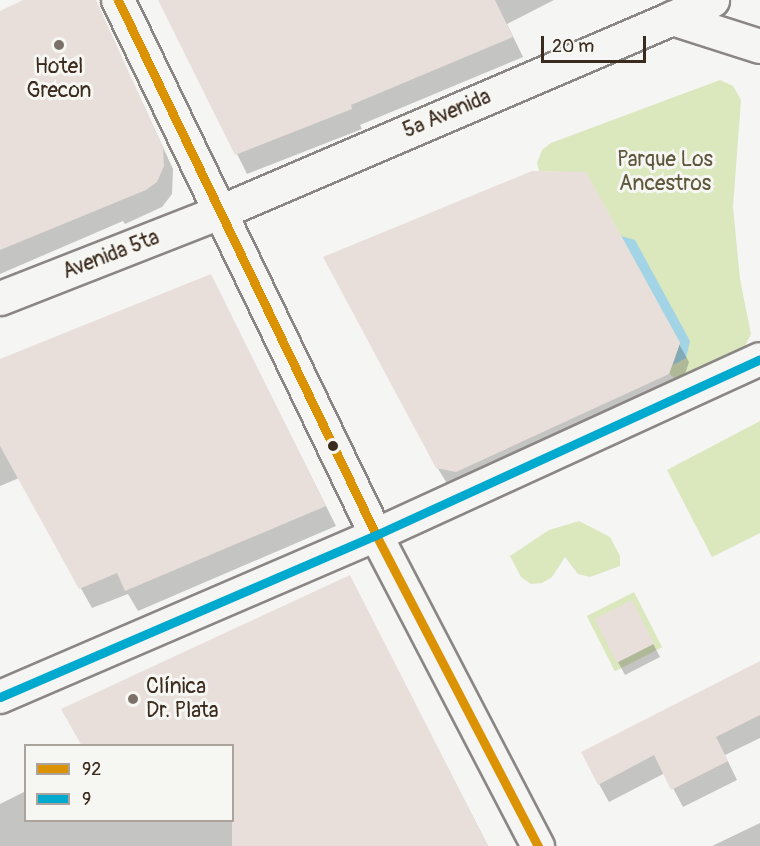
<!DOCTYPE html>
<html>
<head>
<meta charset="utf-8">
<style>
  body { margin:0 }
  #map { position:relative; width:760px; height:846px; overflow:hidden; background:#f5f5f3; font-family:Pangolin,sans-serif }
  div>[style] { position:absolute }
  [style*='--x'] { left:calc(var(--x)*1px); top:calc(var(--y)*1px); width:calc(var(--w)*1px); rotate:calc(var(--a)*1deg) }
  .green>* { inset:0; background:#dbe7bd; transform-origin:0 0 }
  .water>* { inset:0; background:#a2d4e6 }
  .shadow>* { inset:0; background:#0003 }
  .building>* { inset:0; background:#e9dfda; transform-origin:0 0 }
  .roads { filter:drop-shadow(2px 0 #8a8683) drop-shadow(-2px 0 #8a8683) drop-shadow(0 2px #8a8683) drop-shadow(0 -2px #8a8683) }
  .minor>* { height:32px; margin:-16px; padding:0 16px; transform-origin:16px; border-radius:16px; background:#f5f5f3 }
  .tertiary>* { height:33px; margin:-16.5px; padding:0 16.5px; transform-origin:16.5px; border-radius:16.5px; background:#f5f5f3 }
  .secondary>* { height:33px; margin:-16.5px; padding:0 16.5px; transform-origin:16.5px; border-radius:16.5px; background:#f5f5f3 }
  .bus-1>* { height:9px; margin:-4.5px; padding:0 4.5px; transform-origin:4.5px; border-radius:4.5px; background:#db9304 }
  .bus-2>* { height:9px; margin:-4.5px; padding:0 4.5px; transform-origin:4.5px; border-radius:4.5px; background:#00a9ce }
  .dots>* { width:16px; height:16px; translate:-50% -50%; box-sizing:border-box; border:3px solid #f6f6f2; border-radius:50% }
  span { translate:-50% -50%; white-space:nowrap; text-align:center; line-height:1.15; -webkit-text-stroke:6px #f6f6f2; paint-order:stroke }
  .poi-label { font-size:21px; color:#3b2a1e }
  .left { translate:0 -50%; text-align:left }
  .street-label { font-size:21px; color:#3b2a1e }
  .park-label { font-size:21px; color:#5e563a }
  .legend { position:absolute; left:24px; top:744px; width:210px; height:78px; box-sizing:border-box; background:#f6f6f2; border:2px solid #aba49d; margin:0; padding:8px 10px; list-style:none; font-size:18px; color:#3b2a1e }
  .legend li { display:flex; align-items:center; gap:12px; height:30px }
  .legend b { width:30px; border:2px solid #aba49d }
  .scale { position:absolute; left:541px; top:36px; width:105px; height:27px; box-sizing:border-box; border:3px solid #3b2a1e; border-top:0; padding-left:8px; font-size:18px; line-height:21px; white-space:nowrap; color:#3b2a1e; -webkit-text-stroke:4px #f6f6f2; paint-order:stroke }
</style>
</head>
<body>
<div id="map">
  <div class="green">
    <i style="clip-path:polygon(720px 80px,733px 86px,741px 100px,733px 207px,740px 279px,751px 334px,745px 346px,675px 378px,669px 374px,680px 343px,586px 173px,539px 171px,537px 163px,542px 150px,551px 143px)"></i>
    <i style="clip-path:polygon(760px 421px,760px 533px,712px 557px,667px 470px)"></i>
    <i style="clip-path:polygon(579px 521px,610px 537px,620px 556px,620px 566px,590px 577px,578px 574px,565px 557px,552px 577px,542px 583px,531px 584px,521px 577px,510px 556px,549px 530px)"></i>
    <i style="left:634px;top:592px;width:62px;height:53px;rotate:63deg"></i>
  </div>
  <div class="water">
    <i style="clip-path:polygon(621px 236px,635px 240px,690px 341px,686px 358px,673px 365px,680px 343px)"></i>
  </div>
  <div class="shadow">
    <i style="clip-path:polygon(28px 0,95px 0,173px 169px,172px 194px,162px 207px,125px 224px,123px 221px,0 274px,0 13px)"></i>
    <i style="clip-path:polygon(161px 0,554px 0,507px 24px,523px 57px,360px 125px,362px 129px,247px 174px)"></i>
    <i style="clip-path:polygon(595px 192px,689px 362px,679px 392px,448px 485px,437px 467px)"></i>
    <i style="clip-path:polygon(211px 276px,336px 526px,138px 611px,128px 594px,92px 608px,19px 478px,0 486px,0 360px)"></i>
    <i style="clip-path:polygon(350px 577px,488px 846px,0 846px,0 804px,26px 791px,26px 820px,232px 820px)"></i>
    <i style="clip-path:polygon(638px 615px,660px 657px,625px 675px,618px 662px)"></i>
    <i style="clip-path:polygon(760px 679px,760px 738px,725px 755px,737px 780px,683px 807px,665px 773px,609px 802px,599px 784px)"></i>
    <i style="clip-path:polygon(760px 823px,760px 846px,712px 846px)"></i>
  </div>
  <div class="building">
    <i style="clip-path:polygon(23px 0,96px 0,163px 148px,164px 166px,157px 182px,146px 190px,0 250px,0 11px)"></i>
    <i style="clip-path:polygon(158px 0,495px 0,513px 37px,351px 105px,352px 109px,235px 155px)"></i>
    <i style="clip-path:polygon(532px 171px,586px 172px,680px 343px,669px 374px,456px 472px,436px 468px,323px 257px)"></i>
    <i style="clip-path:polygon(211px 274px,326px 506px,125px 591px,117px 573px,79px 589px,0 446px,0 359px)"></i>
    <i style="clip-path:polygon(350px 575px,488px 846px,232px 846px,232px 746px,82px 746px,61px 709px)"></i>
    <i style="left:632px;top:600px;width:49px;height:42px;rotate:63deg"></i>
    <i style="clip-path:polygon(760px 661px,760px 715px,716px 737px,728px 761px,671px 790px,654px 755px,598px 785px,581px 752px)"></i>
  </div>
  <div class="roads">
    <div class="minor">
      <i style="--x:118;--y:0;--w:594;--a:64.25"></i>
      <i style="--x:376;--y:535;--w:351;--a:62.5"></i>
      <i style="--x:0;--y:697;--w:409;--a:-23.3"></i>
      <i style="--x:376;--y:535;--w:422;--a:-24.6"></i>
    </div>
    <div class="tertiary">
      <i style="--x:0;--y:298;--w:238;--a:-21.4"></i>
      <i style="--x:222;--y:211;--w:490;--a:-23.2"></i>
    </div>
    <div class="secondary">
      <i style="--x:672;--y:18;--w:92;--a:17.7"></i>
      <i style="--x:672;--y:18;--w:44;--a:-24.2"></i>
    </div>
  </div>
  <div class="bus-1">
    <i style="--x:118;--y:0;--w:594;--a:64.25"></i>
    <i style="--x:376;--y:535;--w:351;--a:62.5"></i>
  </div>
  <div class="bus-2">
    <i style="--x:0;--y:697;--w:409;--a:-23.3"></i>
    <i style="--x:376;--y:535;--w:422;--a:-24.6"></i>
  </div>
  <div class="dots">
    <i style="left:59px;top:45px;background:#7c7169"></i>
    <i style="left:333px;top:446px;background:#3b2a1e"></i>
    <i style="left:133px;top:699px;background:#7c7169"></i>
  </div>
  <div class="poi-label">
    <span style="left:59px;top:79px">Hotel<br>Grecon</span>
    <span class="left" style="left:146px;top:699px">Clínica<br>Dr. Plata</span>
  </div>
  <div class="street-label">
    <span style="left:447px;top:114px;rotate:-23deg">5ª Avenida</span>
    <span style="left:111px;top:255px;rotate:-21deg">Avenida 5ta</span>
  </div>
  <div class="park-label">
    <span style="left:665px;top:172px">Parque Los<br>Ancestros</span>
  </div>
  <ul class="legend">
  <li><b style="height:8px;background:#db9304"></b>92</li>
  <li><b style="height:8px;background:#00a9ce"></b>9</li>
  </ul>
  <div class="scale">20 m</div>
</div>
</body>
</html>
